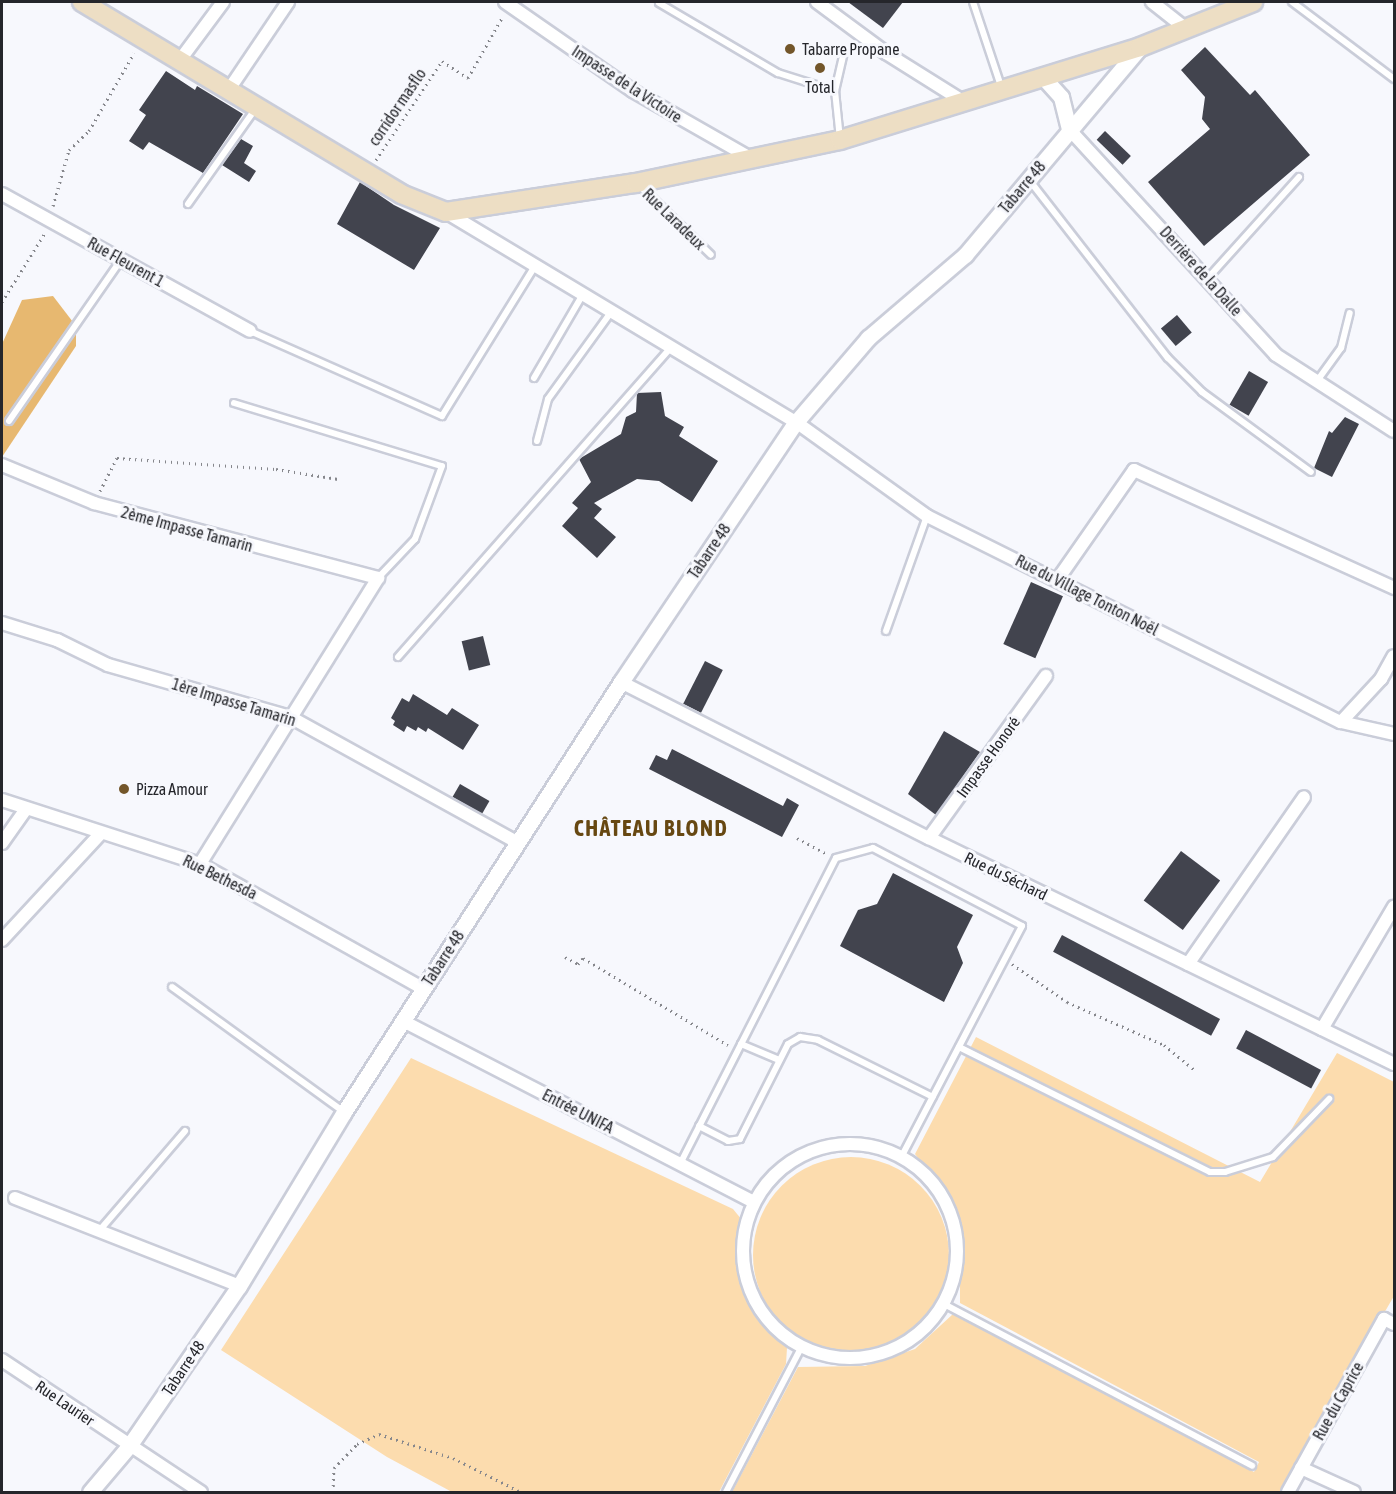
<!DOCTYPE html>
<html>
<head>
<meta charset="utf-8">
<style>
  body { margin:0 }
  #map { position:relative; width:1396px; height:1494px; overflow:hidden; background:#f7f8fd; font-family:"Asap Condensed",sans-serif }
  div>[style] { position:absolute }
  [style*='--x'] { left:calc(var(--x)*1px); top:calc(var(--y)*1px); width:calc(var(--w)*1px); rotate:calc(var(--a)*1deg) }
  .green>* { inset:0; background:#fcdcae }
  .round { border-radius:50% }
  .forest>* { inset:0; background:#e7b870 }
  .building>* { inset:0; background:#42444e; transform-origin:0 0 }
  .path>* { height:3px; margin-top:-1.5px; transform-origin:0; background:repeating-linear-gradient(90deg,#86878c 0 1.5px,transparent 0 6px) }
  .roads { filter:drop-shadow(2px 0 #cacdd9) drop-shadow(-2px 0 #cacdd9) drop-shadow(0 2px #cacdd9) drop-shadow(0 -2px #cacdd9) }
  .service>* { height:6px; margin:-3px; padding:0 3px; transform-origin:3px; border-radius:3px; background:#fff }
  .minor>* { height:12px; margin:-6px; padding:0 6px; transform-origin:6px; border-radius:6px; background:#fff }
  .minor>.ring { margin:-6px; padding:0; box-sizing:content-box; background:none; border:12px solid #fff; border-radius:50% }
  .tertiary>* { height:15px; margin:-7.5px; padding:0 7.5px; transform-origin:7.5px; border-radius:7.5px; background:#fff }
  .secondary>* { height:18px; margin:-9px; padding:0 9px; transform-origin:9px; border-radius:9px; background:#eddec4 }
  .dots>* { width:16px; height:16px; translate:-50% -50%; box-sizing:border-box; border:3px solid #f7f8fd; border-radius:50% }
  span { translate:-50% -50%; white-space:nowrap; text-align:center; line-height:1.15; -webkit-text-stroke:6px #f7f8fd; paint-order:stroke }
  .poi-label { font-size:16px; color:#25262b }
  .left { translate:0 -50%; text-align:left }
  .street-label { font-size:16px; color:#25262b }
  .district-label { font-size:22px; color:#674812; font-weight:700; letter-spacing:1.5px }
  .frame { position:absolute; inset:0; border:3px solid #25262b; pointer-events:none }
</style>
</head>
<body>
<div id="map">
  <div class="green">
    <i style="clip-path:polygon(976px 1037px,1260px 1182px,1337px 1053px,1394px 1082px,1394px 1296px,1280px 1492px,732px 1492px,798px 1367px,865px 1366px,915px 1349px,953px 1314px,1254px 1472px,1259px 1462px,960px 1303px,960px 1248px,948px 1198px,915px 1154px)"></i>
    <i style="clip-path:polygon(411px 1058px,733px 1209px,742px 1220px,744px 1233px,737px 1267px,752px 1303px,787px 1348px,786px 1364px,719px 1492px,452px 1492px,387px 1457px,221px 1350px)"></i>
    <i class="round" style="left:753px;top:1157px;width:196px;height:196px"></i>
  </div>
  <div class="forest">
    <i style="clip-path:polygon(53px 296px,76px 326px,76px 346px,2px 457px,2px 344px,22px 300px)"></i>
  </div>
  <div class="building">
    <i style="clip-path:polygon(848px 2px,903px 2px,883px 28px)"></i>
    <i style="clip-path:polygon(1205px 47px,1250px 95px,1255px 90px,1310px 155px,1204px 246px,1148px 182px,1210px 129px,1202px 119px,1205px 97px,1181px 70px)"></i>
    <i style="clip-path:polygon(166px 71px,195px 90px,197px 86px,243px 114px,203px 173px,149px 142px,143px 150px,129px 141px,146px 115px,139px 110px)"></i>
    <i style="left:1105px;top:131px;width:36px;height:12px;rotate:44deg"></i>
    <i style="clip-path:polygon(241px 139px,253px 146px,244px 163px,256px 171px,249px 182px,222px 165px)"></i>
    <i style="clip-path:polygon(360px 182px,394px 205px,440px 228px,414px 270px,337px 224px)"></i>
    <i style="left:1177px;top:315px;width:23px;height:21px;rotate:50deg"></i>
    <i style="left:1249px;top:371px;width:22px;height:39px;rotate:30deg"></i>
    <i style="clip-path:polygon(661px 392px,665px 416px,684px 427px,679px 436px,718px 461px,692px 502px,659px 481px,637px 479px,594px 503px,602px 509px,594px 518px,616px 537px,597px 558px,562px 526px,578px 508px,572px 503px,591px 482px,579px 459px,621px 434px,626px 417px,636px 412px,637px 393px)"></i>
    <i style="clip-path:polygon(1345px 417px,1359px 424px,1332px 477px,1314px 468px,1329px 431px,1332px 433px)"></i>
    <i style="left:1031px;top:582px;width:35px;height:68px;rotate:24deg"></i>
    <i style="left:483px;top:636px;width:30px;height:22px;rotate:76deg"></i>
    <i style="left:705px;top:661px;width:20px;height:48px;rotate:27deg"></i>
    <i style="clip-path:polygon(413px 694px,447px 715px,452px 708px,479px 725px,463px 750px,428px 728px,426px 732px,418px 727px,416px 731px,407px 726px,404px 732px,393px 725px,395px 721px,391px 718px,402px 698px,409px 702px)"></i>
    <i style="clip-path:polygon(944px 731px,980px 752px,936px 815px,908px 794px)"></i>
    <i style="clip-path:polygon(672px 749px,783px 806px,787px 798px,799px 805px,782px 837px,649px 769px,656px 755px,667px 760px)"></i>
    <i style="left:460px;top:784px;width:34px;height:15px;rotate:30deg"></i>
    <i style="left:1181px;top:851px;width:49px;height:62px;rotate:37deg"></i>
    <i style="clip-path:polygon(893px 873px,973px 915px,957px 947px,963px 963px,944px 1002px,840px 946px,858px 910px,877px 904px)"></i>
    <i style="left:1062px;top:935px;width:179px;height:19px;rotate:28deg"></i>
    <i style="left:1246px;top:1030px;width:85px;height:21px;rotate:28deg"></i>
  </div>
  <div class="path">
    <i style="--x:376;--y:160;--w:119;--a:-56.3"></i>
    <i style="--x:442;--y:61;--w:31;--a:33"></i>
    <i style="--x:468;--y:78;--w:71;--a:-60.6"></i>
    <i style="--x:53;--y:206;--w:58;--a:-74.1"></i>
    <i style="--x:69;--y:150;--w:28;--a:-44"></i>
    <i style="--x:89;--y:131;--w:90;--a:-60"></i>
    <i style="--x:2;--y:302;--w:81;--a:-58.1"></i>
    <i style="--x:100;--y:491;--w:37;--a:-63"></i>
    <i style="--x:117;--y:458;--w:159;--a:4"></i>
    <i style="--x:276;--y:469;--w:63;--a:9.2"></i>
    <i style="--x:797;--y:838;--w:34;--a:28"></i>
    <i style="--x:565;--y:957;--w:15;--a:28"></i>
    <i style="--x:578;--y:964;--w:8;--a:-50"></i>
    <i style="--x:583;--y:958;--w:169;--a:31"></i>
    <i style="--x:1012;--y:964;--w:67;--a:34.6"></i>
    <i style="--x:1067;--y:1002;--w:106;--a:23.9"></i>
    <i style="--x:1164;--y:1045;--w:41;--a:39.1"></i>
    <i style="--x:333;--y:1492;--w:24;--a:-88"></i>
    <i style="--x:334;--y:1468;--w:33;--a:-46"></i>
    <i style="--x:357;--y:1444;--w:24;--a:-24"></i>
    <i style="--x:379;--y:1434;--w:78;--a:18"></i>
    <i style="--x:453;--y:1458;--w:76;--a:26.6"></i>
  </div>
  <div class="roads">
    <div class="service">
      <i style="--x:973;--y:2;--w:89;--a:71.6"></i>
      <i style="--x:1292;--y:2;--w:128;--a:37"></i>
      <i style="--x:659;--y:3;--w:138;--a:30.5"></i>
      <i style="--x:778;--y:73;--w:60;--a:17.5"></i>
      <i style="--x:840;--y:139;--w:48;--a:-95.9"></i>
      <i style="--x:835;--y:91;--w:40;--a:-77"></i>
      <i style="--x:1030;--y:181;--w:224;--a:52.1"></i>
      <i style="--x:1168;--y:358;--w:48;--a:45"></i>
      <i style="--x:1202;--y:392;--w:135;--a:36.3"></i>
      <i style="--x:639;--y:185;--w:100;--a:44.2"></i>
      <i style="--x:188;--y:204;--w:118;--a:-54.7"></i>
      <i style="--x:1208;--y:278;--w:136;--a:-48"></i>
      <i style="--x:250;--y:331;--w:210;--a:23.9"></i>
      <i style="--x:442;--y:416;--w:176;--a:-58.2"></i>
      <i style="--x:534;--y:378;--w:97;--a:-59.7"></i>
      <i style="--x:1317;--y:381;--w:41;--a:-54"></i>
      <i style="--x:1341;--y:348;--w:36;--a:-76"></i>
      <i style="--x:234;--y:403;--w:217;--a:16.9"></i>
      <i style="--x:442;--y:466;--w:78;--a:110.3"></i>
      <i style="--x:415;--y:539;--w:54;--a:133.5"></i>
      <i style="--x:9;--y:421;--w:196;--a:-55.2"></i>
      <i style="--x:537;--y:441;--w:43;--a:-75.3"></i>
      <i style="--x:548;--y:399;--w:109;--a:-54"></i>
      <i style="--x:886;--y:631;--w:122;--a:-70.4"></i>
      <i style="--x:398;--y:657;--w:413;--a:-48.6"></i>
      <i style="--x:172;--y:987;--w:213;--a:36"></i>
      <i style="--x:741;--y:1044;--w:41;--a:22.8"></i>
      <i style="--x:959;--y:1047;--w:280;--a:26.5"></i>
      <i style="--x:1210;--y:1172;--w:15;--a:0"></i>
      <i style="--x:1225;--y:1172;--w:50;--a:-17.4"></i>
      <i style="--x:1273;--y:1157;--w:81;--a:-46"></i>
      <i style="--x:699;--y:1126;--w:33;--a:27"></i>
      <i style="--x:728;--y:1141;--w:12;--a:-9"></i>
      <i style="--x:740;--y:1139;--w:106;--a:-63.2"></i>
      <i style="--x:788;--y:1044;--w:14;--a:-30"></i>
      <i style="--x:800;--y:1037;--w:18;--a:9"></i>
      <i style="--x:818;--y:1040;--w:128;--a:26.4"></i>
      <i style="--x:680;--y:1164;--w:343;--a:-63"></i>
      <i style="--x:836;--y:858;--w:38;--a:-15"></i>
      <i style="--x:873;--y:848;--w:168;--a:27.6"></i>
      <i style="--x:1022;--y:926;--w:259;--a:117.6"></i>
      <i style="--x:99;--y:1231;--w:132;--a:-49.3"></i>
      <i style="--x:944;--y:1304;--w:348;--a:27.7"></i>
      <i style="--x:726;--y:1492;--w:162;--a:-62.5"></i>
    </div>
    <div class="minor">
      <i style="--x:505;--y:2;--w:156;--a:34.8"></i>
      <i style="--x:633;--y:91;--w:137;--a:29.7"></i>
      <i style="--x:817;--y:2;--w:86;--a:36.5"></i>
      <i style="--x:886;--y:53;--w:92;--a:32.1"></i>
      <i style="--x:1152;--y:2;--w:42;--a:38.2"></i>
      <i style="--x:180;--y:60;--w:72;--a:-53.4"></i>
      <i style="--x:230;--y:88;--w:104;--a:-56"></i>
      <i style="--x:1069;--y:129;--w:306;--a:47.5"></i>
      <i style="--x:1276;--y:355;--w:140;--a:32.8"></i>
      <i style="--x:2;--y:194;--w:283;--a:28.9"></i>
      <i style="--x:446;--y:212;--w:408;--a:31"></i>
      <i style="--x:796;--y:422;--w:161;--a:35.7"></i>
      <i style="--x:927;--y:516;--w:462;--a:26.5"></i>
      <i style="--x:1341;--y:722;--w:54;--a:12.8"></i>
      <i style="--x:2;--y:465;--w:100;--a:22.4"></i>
      <i style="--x:94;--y:503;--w:294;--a:14.8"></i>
      <i style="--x:378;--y:578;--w:337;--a:121.9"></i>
      <i style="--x:1058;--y:579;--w:133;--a:-55.1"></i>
      <i style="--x:1134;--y:470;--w:286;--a:24.4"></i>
      <i style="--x:2;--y:623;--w:58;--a:17.2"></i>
      <i style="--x:57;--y:640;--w:57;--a:26.1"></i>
      <i style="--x:108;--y:665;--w:189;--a:15.9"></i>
      <i style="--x:290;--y:717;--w:260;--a:28.9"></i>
      <i style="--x:621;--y:682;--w:345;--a:26.9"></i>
      <i style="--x:929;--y:838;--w:517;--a:25.92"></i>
      <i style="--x:1341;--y:722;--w:59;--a:-47.1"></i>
      <i style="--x:1381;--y:679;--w:26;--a:-61"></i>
      <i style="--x:2;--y:800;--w:208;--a:17.9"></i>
      <i style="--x:200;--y:864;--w:257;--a:29.2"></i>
      <i style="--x:929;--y:838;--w:200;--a:-54.2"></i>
      <i style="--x:2;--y:843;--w:42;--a:-54.8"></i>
      <i style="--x:2;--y:940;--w:144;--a:-47.2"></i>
      <i style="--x:1188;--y:964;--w:203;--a:-55.2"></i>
      <i style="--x:403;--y:1021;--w:395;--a:27.3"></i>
      <i style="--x:1322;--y:1029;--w:142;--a:-59.5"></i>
      <i class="ring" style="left:743px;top:1144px;width:202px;height:202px"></i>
      <i style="--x:15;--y:1198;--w:241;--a:21.4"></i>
      <i style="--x:2;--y:1360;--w:239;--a:33.6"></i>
      <i style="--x:1301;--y:1468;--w:58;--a:24.4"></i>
      <i style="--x:1288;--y:1492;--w:198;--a:-61"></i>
      <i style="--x:1384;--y:1319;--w:11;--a:27"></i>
    </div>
    <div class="tertiary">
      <i style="--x:1043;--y:77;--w:27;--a:48"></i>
      <i style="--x:1061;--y:97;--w:33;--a:76"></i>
      <i style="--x:90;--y:1492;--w:60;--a:-49.7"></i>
      <i style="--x:129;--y:1446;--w:194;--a:-55.5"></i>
      <i style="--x:239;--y:1286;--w:203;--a:-58.9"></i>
      <i style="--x:344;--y:1112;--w:511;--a:-57.21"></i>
      <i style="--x:621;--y:682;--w:313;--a:-56.1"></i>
      <i style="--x:796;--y:422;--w:111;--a:-49.4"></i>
      <i style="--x:868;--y:338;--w:128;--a:-40.6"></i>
      <i style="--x:965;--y:255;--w:272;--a:-49.9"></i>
    </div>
    <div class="secondary">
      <i style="--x:82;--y:2;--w:372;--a:31"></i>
      <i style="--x:401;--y:194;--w:48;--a:21.8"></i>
      <i style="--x:446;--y:212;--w:192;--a:-8.7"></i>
      <i style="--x:636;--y:183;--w:208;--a:-11.9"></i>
      <i style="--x:840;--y:140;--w:314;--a:-17.2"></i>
      <i style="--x:1140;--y:47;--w:122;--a:-21.7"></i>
    </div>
  </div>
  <div class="dots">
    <i style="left:790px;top:49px;background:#73562a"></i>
    <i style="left:820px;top:68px;background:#73562a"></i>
    <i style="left:124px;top:789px;background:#73562a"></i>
  </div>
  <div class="poi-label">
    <span class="left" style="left:802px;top:49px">Tabarre Propane</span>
    <span style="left:820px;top:87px">Total</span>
    <span class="left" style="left:136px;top:789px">Pizza Amour</span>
  </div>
  <div class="street-label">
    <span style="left:627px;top:84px;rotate:33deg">Impasse de la Victoire</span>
    <span style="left:397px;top:107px;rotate:-56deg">corridor masflo</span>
    <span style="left:1022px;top:187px;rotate:-50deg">Tabarre 48</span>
    <span style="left:674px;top:219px;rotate:44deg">Rue Laradeux</span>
    <span style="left:126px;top:262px;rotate:29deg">Rue Fleurent 1</span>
    <span style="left:1201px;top:271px;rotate:48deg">Derrière de la Dalle</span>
    <span style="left:187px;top:529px;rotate:15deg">2ème Impasse Tamarin</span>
    <span style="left:709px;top:551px;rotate:-56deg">Tabarre 48</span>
    <span style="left:1087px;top:595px;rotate:27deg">Rue du Village Tonton Noël</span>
    <span style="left:234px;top:702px;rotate:17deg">1ère Impasse Tamarin</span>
    <span style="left:988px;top:757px;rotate:-54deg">Impasse Honoré</span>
    <span style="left:1006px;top:876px;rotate:26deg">Rue du Séchard</span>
    <span style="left:220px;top:877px;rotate:26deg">Rue Bethesda</span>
    <span style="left:443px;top:958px;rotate:-57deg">Tabarre 48</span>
    <span style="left:578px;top:1111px;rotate:27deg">Entrée UNIFA</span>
    <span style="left:183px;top:1368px;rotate:-56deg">Tabarre 48</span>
    <span style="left:1338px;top:1401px;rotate:-61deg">Rue du Caprice</span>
    <span style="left:65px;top:1403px;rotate:34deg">Rue Laurier</span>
  </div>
  <div class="district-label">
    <span style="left:651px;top:829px">CHÂTEAU BLOND</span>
  </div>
  <div class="frame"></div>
</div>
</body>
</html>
